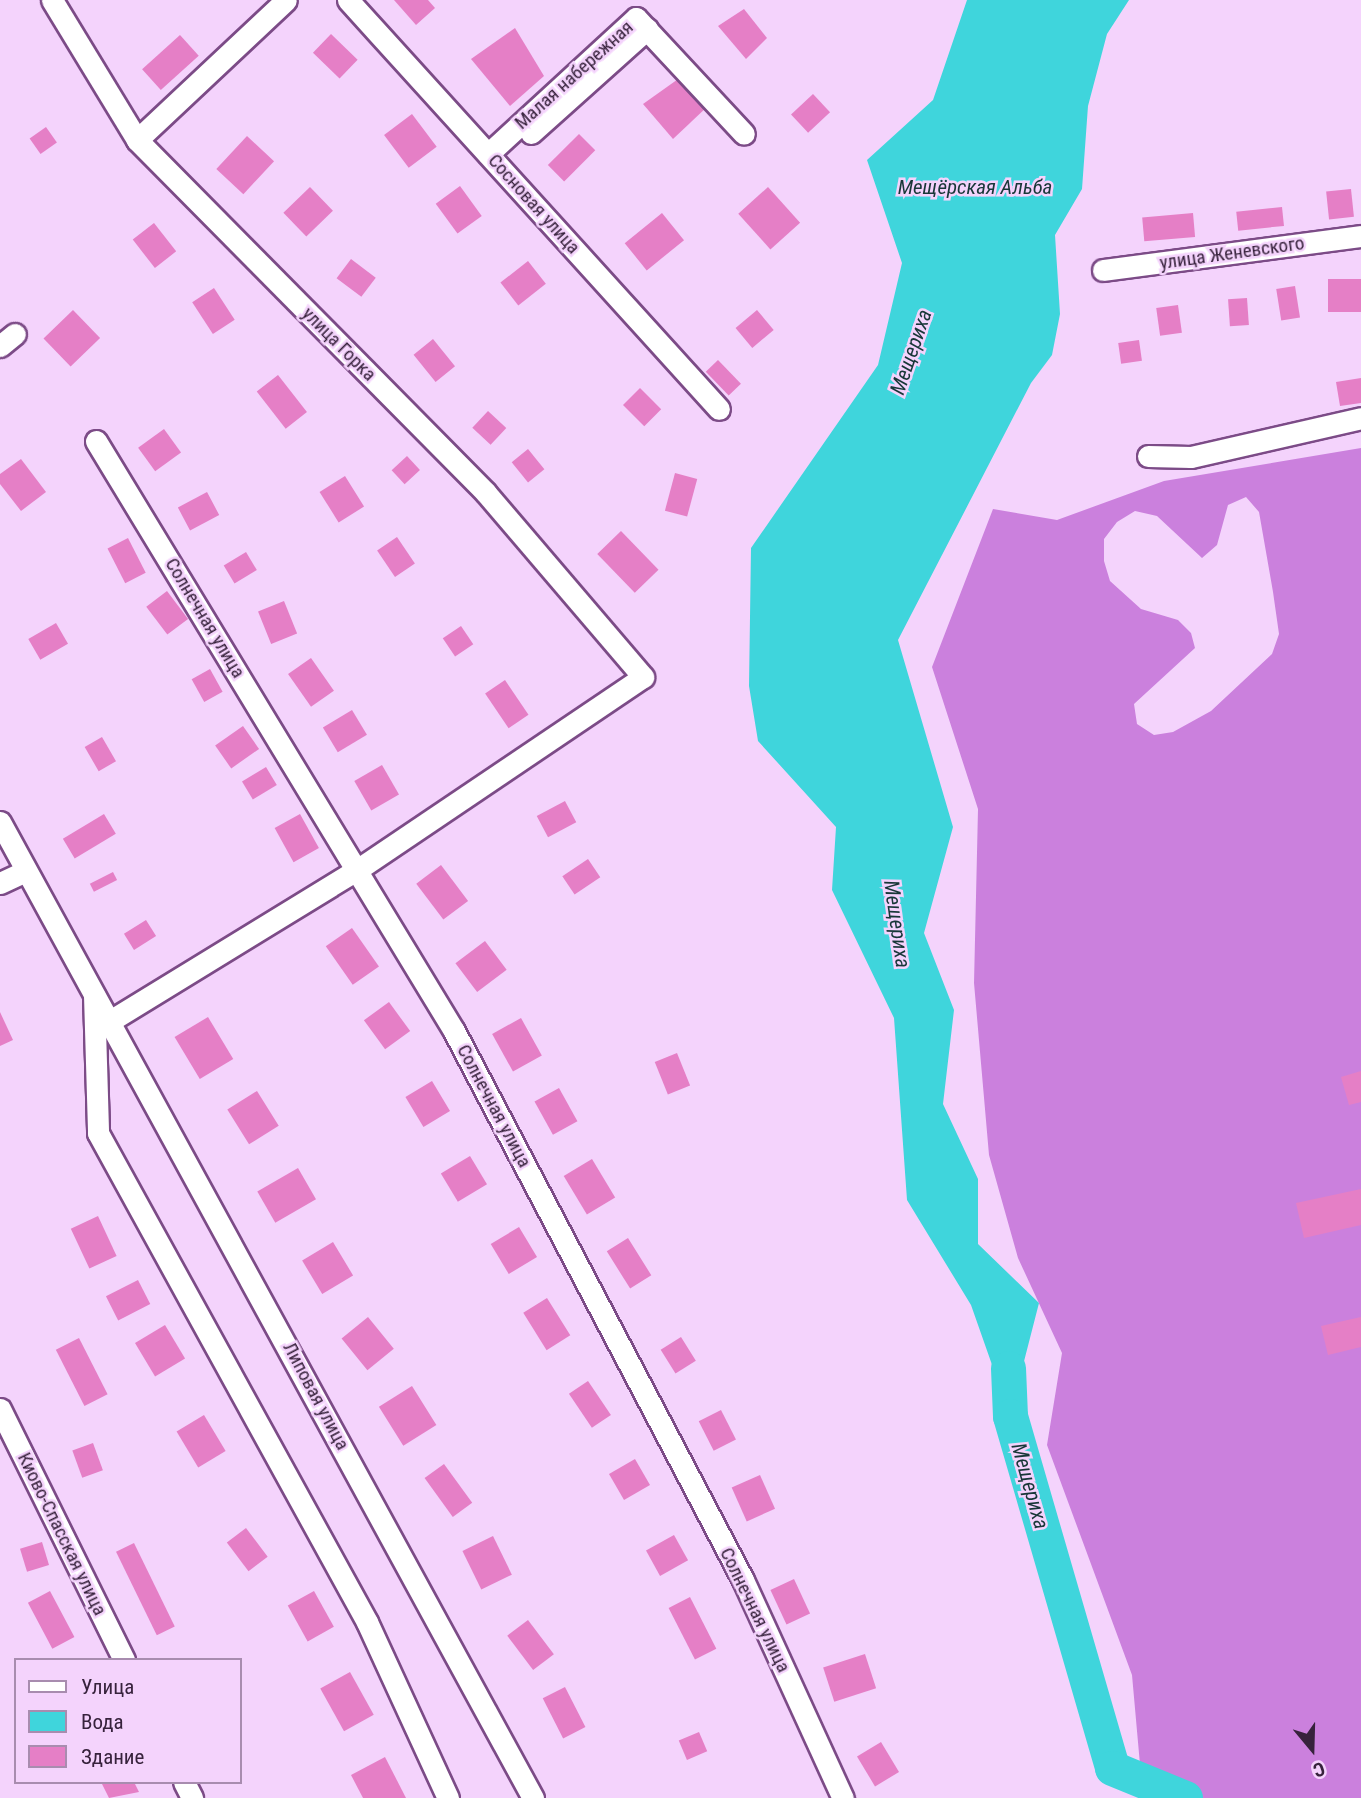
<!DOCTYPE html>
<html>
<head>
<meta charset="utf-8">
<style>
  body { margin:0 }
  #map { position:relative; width:1361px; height:1798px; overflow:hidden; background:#f4d3fc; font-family:"Roboto Condensed",sans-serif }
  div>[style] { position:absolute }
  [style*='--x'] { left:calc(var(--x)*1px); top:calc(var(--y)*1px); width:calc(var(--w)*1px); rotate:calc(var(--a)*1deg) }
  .forest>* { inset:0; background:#cb80dd }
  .water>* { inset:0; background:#3fd5dc }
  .river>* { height:35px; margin:-17.5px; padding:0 17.5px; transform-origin:17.5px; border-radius:17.5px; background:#3fd5dc }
  .building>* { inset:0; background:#e57fc6; transform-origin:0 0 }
  .roads { filter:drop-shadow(2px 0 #7c4b87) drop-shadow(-2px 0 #7c4b87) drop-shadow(0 2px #7c4b87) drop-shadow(0 -2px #7c4b87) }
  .minor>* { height:21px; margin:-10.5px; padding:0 10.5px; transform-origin:10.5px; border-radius:10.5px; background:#fff }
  span { translate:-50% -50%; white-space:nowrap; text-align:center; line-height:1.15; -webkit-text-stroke:5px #f4d3fc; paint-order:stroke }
  .street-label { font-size:19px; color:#37223c }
  .water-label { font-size:21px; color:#183738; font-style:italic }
  .legend { position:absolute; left:14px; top:1658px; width:228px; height:126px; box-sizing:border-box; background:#f4d3fc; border:2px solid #a88caf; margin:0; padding:9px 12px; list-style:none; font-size:21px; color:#37223c }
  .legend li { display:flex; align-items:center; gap:14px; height:35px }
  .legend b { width:35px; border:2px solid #a88caf }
  .north { position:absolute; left:1277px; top:1714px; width:70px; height:70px; -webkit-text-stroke:5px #f4d3fc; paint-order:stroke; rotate:161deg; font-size:19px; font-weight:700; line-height:28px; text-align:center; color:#37223c }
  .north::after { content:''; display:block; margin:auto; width:24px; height:32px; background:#37223c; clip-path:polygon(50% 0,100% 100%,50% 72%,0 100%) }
</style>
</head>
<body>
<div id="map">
  <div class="forest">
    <i style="clip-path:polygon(evenodd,1361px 448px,1361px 1798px,1143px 1798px,1132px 1675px,1047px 1445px,1062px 1353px,1018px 1258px,989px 1155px,974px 983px,978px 809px,932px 667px,993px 509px,1057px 520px,1164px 481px,1361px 448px,1246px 497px,1259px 512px,1273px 592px,1279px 634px,1272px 654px,1211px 711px,1173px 732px,1154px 735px,1137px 724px,1134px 704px,1195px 648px,1191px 633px,1178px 620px,1141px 609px,1110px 581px,1104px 561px,1104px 539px,1117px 522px,1135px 511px,1157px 516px,1202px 558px,1217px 545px,1228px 505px,1246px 497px)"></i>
  </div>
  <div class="water">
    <i style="clip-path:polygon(967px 0,1129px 0,1107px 34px,1088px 106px,1082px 189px,1055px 235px,1060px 314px,1052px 355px,1031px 383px,898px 640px,953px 827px,924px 933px,954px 1010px,943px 1104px,978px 1179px,978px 1244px,1039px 1303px,1010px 1416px,971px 1305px,907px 1200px,894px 1018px,832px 890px,836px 827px,758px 741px,749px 686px,751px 548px,878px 365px,902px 263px,867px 160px,933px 100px)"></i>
  </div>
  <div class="river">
    <i style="--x:1008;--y:1368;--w:48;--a:87.6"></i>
    <i style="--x:1010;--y:1416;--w:366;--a:73.8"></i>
    <i style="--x:1112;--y:1768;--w:79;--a:22.3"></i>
  </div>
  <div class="building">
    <i style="clip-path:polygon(394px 0,428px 0,435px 8px,416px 25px)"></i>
    <i style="clip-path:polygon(744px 9px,767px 38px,746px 59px,718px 26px)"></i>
    <i style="clip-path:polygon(515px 28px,544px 76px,510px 106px,471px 59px)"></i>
    <i style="left:331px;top:34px;width:37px;height:26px;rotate:44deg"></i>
    <i style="left:180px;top:35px;width:28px;height:51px;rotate:48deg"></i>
    <i style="clip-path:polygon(681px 77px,708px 106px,673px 139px,643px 104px)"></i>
    <i style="left:813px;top:94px;width:25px;height:30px;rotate:47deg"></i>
    <i style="left:412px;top:114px;width:41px;height:35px;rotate:53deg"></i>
    <i style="left:46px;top:127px;width:19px;height:20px;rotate:55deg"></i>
    <i style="left:579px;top:134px;width:23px;height:44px;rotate:45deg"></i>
    <i style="left:247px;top:136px;width:37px;height:45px;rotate:43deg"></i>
    <i style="left:460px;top:186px;width:37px;height:30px;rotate:54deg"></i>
    <i style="left:310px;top:187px;width:33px;height:37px;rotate:46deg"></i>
    <i style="left:768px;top:187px;width:48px;height:40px;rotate:48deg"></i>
    <i style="left:1351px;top:189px;width:28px;height:25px;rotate:84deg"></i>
    <i style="left:1282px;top:207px;width:19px;height:46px;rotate:84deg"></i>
    <i style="left:662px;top:213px;width:35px;height:48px;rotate:51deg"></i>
    <i style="left:1193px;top:213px;width:24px;height:51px;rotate:85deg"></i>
    <i style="left:154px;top:223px;width:36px;height:27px;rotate:52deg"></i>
    <i style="left:351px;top:259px;width:31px;height:24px;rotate:37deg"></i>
    <i style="left:528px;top:261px;width:29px;height:35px;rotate:52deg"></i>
    <i style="left:1361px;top:279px;width:33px;height:33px;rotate:90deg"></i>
    <i style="left:1295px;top:286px;width:32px;height:19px;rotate:81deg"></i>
    <i style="left:214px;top:288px;width:38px;height:26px;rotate:57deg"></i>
    <i style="left:1247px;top:298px;width:27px;height:19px;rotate:86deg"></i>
    <i style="left:1178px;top:305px;width:28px;height:22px;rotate:82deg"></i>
    <i style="left:73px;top:310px;width:39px;height:41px;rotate:46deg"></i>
    <i style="left:757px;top:310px;width:26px;height:28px;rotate:50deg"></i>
    <i style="left:433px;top:339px;width:35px;height:25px;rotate:51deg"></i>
    <i style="left:1139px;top:340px;width:21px;height:21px;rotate:82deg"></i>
    <i style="left:718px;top:360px;width:33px;height:17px;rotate:46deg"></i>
    <i style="left:278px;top:375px;width:47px;height:27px;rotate:52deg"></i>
    <i style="clip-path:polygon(1361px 378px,1361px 403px,1340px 406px,1336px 382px)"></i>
    <i style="left:640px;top:388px;width:30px;height:24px;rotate:45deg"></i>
    <i style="left:488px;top:411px;width:25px;height:23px;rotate:43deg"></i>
    <i style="left:164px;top:429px;width:29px;height:32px;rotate:54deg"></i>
    <i style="left:528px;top:449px;width:26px;height:21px;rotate:51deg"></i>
    <i style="left:407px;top:456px;width:19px;height:21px;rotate:47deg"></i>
    <i style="clip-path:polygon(21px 459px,46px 492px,21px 511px,0 484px,0 474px)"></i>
    <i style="left:675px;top:473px;width:23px;height:39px;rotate:15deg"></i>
    <i style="left:345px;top:476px;width:36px;height:30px;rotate:58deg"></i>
    <i style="left:207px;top:492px;width:26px;height:33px;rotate:62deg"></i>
    <i style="left:621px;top:531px;width:54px;height:33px;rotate:46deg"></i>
    <i style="left:397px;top:537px;width:32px;height:24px;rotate:56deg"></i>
    <i style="left:128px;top:538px;width:39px;height:23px;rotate:63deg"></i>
    <i style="left:246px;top:552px;width:21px;height:26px;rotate:59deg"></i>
    <i style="left:167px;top:591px;width:35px;height:26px;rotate:53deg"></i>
    <i style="left:284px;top:601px;width:35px;height:28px;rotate:68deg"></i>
    <i style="left:56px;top:623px;width:24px;height:32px;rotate:60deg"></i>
    <i style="left:461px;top:626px;width:22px;height:22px;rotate:56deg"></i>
    <i style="left:311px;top:658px;width:40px;height:28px;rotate:55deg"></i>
    <i style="left:210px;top:669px;width:26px;height:21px;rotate:61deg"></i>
    <i style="left:505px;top:680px;width:42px;height:24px;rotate:56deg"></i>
    <i style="left:352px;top:710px;width:29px;height:34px;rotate:59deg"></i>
    <i style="left:243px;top:726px;width:28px;height:34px;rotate:55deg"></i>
    <i style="left:102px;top:737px;width:28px;height:20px;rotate:60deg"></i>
    <i style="left:382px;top:765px;width:34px;height:32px;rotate:60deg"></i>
    <i style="left:266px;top:767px;width:21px;height:28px;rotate:59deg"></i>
    <i style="left:565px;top:801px;width:24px;height:32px;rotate:62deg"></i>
    <i style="left:104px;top:814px;width:23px;height:48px;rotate:59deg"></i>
    <i style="left:300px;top:814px;width:39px;height:29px;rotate:61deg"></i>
    <i style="left:588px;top:859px;width:22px;height:31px;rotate:56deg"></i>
    <i style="left:441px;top:865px;width:45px;height:31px;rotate:53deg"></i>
    <i style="left:113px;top:872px;width:9px;height:26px;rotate:63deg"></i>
    <i style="left:146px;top:920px;width:19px;height:26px;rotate:58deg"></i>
    <i style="left:352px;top:928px;width:47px;height:32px;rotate:55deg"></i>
    <i style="left:485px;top:941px;width:36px;height:37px;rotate:53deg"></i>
    <i style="left:389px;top:1002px;width:36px;height:31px;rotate:54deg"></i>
    <i style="clip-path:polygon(0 1012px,13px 1040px,0 1046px)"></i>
    <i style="left:208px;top:1017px;width:49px;height:39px;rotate:59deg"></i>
    <i style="left:521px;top:1018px;width:43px;height:33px;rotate:61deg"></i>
    <i style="left:677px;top:1053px;width:35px;height:24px;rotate:68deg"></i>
    <i style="clip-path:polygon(1361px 1071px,1361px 1102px,1349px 1105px,1341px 1077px)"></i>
    <i style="left:432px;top:1081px;width:35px;height:31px;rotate:59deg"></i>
    <i style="left:559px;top:1088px;width:38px;height:28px;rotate:61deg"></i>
    <i style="left:257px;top:1091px;width:41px;height:35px;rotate:58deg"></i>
    <i style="left:470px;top:1156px;width:33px;height:34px;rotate:59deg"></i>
    <i style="left:592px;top:1159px;width:45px;height:33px;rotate:59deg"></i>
    <i style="left:298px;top:1168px;width:36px;height:47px;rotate:60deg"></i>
    <i style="clip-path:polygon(1361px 1189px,1361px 1225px,1304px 1238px,1296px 1203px)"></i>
    <i style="left:98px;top:1216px;width:44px;height:30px;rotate:65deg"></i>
    <i style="left:519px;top:1227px;width:35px;height:33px;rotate:59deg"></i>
    <i style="left:628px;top:1238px;width:44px;height:25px;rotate:58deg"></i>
    <i style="left:333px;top:1242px;width:39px;height:36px;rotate:59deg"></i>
    <i style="left:138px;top:1280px;width:27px;height:36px;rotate:63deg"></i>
    <i style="left:547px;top:1298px;width:44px;height:28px;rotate:58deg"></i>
    <i style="left:368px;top:1317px;width:41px;height:34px;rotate:51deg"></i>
    <i style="clip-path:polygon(1361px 1317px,1361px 1347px,1328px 1355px,1321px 1326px)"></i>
    <i style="left:165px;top:1325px;width:39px;height:35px;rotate:59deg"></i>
    <i style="left:681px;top:1337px;width:28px;height:24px;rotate:58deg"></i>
    <i style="left:79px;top:1338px;width:63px;height:26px;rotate:63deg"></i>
    <i style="left:588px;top:1381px;width:41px;height:23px;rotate:56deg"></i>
    <i style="left:412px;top:1386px;width:46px;height:39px;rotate:58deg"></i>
    <i style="left:721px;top:1410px;width:33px;height:25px;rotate:63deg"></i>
    <i style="left:204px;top:1415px;width:42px;height:32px;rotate:59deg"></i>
    <i style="left:93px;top:1443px;width:29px;height:22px;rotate:70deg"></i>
    <i style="left:635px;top:1459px;width:30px;height:30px;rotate:60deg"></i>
    <i style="left:444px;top:1464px;width:48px;height:24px;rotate:54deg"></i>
    <i style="left:760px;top:1475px;width:37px;height:31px;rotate:66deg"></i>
    <i style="left:246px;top:1528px;width:36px;height:24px;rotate:53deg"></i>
    <i style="left:674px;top:1535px;width:29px;height:32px;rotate:61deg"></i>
    <i style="left:493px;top:1536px;width:43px;height:34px;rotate:64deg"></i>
    <i style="left:42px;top:1542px;width:24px;height:23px;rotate:73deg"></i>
    <i style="left:134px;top:1543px;width:93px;height:20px;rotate:64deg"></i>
    <i style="left:794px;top:1579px;width:38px;height:26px;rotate:65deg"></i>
    <i style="left:50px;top:1591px;width:52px;height:25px;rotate:62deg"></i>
    <i style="left:314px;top:1591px;width:41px;height:30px;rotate:61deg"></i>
    <i style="left:690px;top:1597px;width:58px;height:24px;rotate:63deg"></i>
    <i style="left:528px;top:1620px;width:43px;height:26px;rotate:53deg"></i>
    <i style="left:865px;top:1654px;width:36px;height:44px;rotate:72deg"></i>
    <i style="left:350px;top:1672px;width:49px;height:34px;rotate:61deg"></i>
    <i style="left:565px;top:1687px;width:45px;height:25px;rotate:63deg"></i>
    <i style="left:699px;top:1732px;width:21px;height:22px;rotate:67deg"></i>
    <i style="left:881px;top:1742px;width:35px;height:28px;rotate:59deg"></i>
    <i style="clip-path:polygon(385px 1757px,406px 1798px,363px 1798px,351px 1775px)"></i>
    <i style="clip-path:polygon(101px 1782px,134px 1782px,139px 1792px,109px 1798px)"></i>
  </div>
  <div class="roads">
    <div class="minor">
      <i style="--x:52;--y:0;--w:164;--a:58.7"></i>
      <i style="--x:137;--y:140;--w:496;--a:45.3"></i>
      <i style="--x:486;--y:493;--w:242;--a:49.5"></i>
      <i style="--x:643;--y:677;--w:344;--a:146"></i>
      <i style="--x:358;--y:869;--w:289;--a:148.5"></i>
      <i style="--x:348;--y:0;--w:552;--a:47.79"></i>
      <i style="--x:531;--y:133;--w:156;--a:-41.9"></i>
      <i style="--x:137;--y:140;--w:204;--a:-43.2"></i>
      <i style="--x:488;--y:154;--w:201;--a:-42.6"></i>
      <i style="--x:636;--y:18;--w:158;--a:47"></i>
      <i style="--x:1103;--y:270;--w:260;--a:-7.5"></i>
      <i style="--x:0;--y:346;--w:19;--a:-39"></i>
      <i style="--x:96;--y:441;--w:690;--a:58.75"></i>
      <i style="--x:454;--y:1031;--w:620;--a:62.24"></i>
      <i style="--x:743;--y:1580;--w:240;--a:65.4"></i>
      <i style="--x:1148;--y:456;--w:43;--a:1.3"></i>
      <i style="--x:1191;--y:457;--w:174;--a:-12.9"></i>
      <i style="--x:0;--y:822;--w:1112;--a:61.36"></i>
      <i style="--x:0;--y:883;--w:26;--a:-25"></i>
      <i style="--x:94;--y:995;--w:138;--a:88.3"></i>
      <i style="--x:98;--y:1133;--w:558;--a:61.18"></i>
      <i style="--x:367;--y:1622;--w:194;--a:65.3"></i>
      <i style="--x:0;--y:1409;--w:280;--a:63.7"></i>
      <i style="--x:184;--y:1782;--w:18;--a:63"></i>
    </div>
  </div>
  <div class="street-label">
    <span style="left:574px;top:75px;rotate:-42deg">Малая набережная</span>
    <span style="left:534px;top:204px;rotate:48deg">Сосновая улица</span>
    <span style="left:1232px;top:253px;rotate:-8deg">улица Женевского</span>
    <span style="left:339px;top:344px;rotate:45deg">улица Горка</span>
    <span style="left:205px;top:618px;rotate:59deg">Солнечная улица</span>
    <span style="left:494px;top:1106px;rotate:62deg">Солнечная улица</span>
    <span style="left:316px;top:1396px;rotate:62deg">Липовая улица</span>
    <span style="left:62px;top:1534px;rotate:64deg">Киово-Спасская улица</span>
    <span style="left:755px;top:1610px;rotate:64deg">Солнечная улица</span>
  </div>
  <div class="water-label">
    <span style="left:975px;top:187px">Мещёрская Альба</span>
    <span style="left:911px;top:352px;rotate:-71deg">Мещериха</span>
    <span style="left:897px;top:924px;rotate:82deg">Мещериха</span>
    <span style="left:1030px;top:1486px;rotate:74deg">Мещериха</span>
  </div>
  <ul class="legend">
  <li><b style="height:9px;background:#fff"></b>Улица</li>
  <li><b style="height:19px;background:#3fd5dc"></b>Вода</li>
  <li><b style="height:19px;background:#e57fc6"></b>Здание</li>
  </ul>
  <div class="north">С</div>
</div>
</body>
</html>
